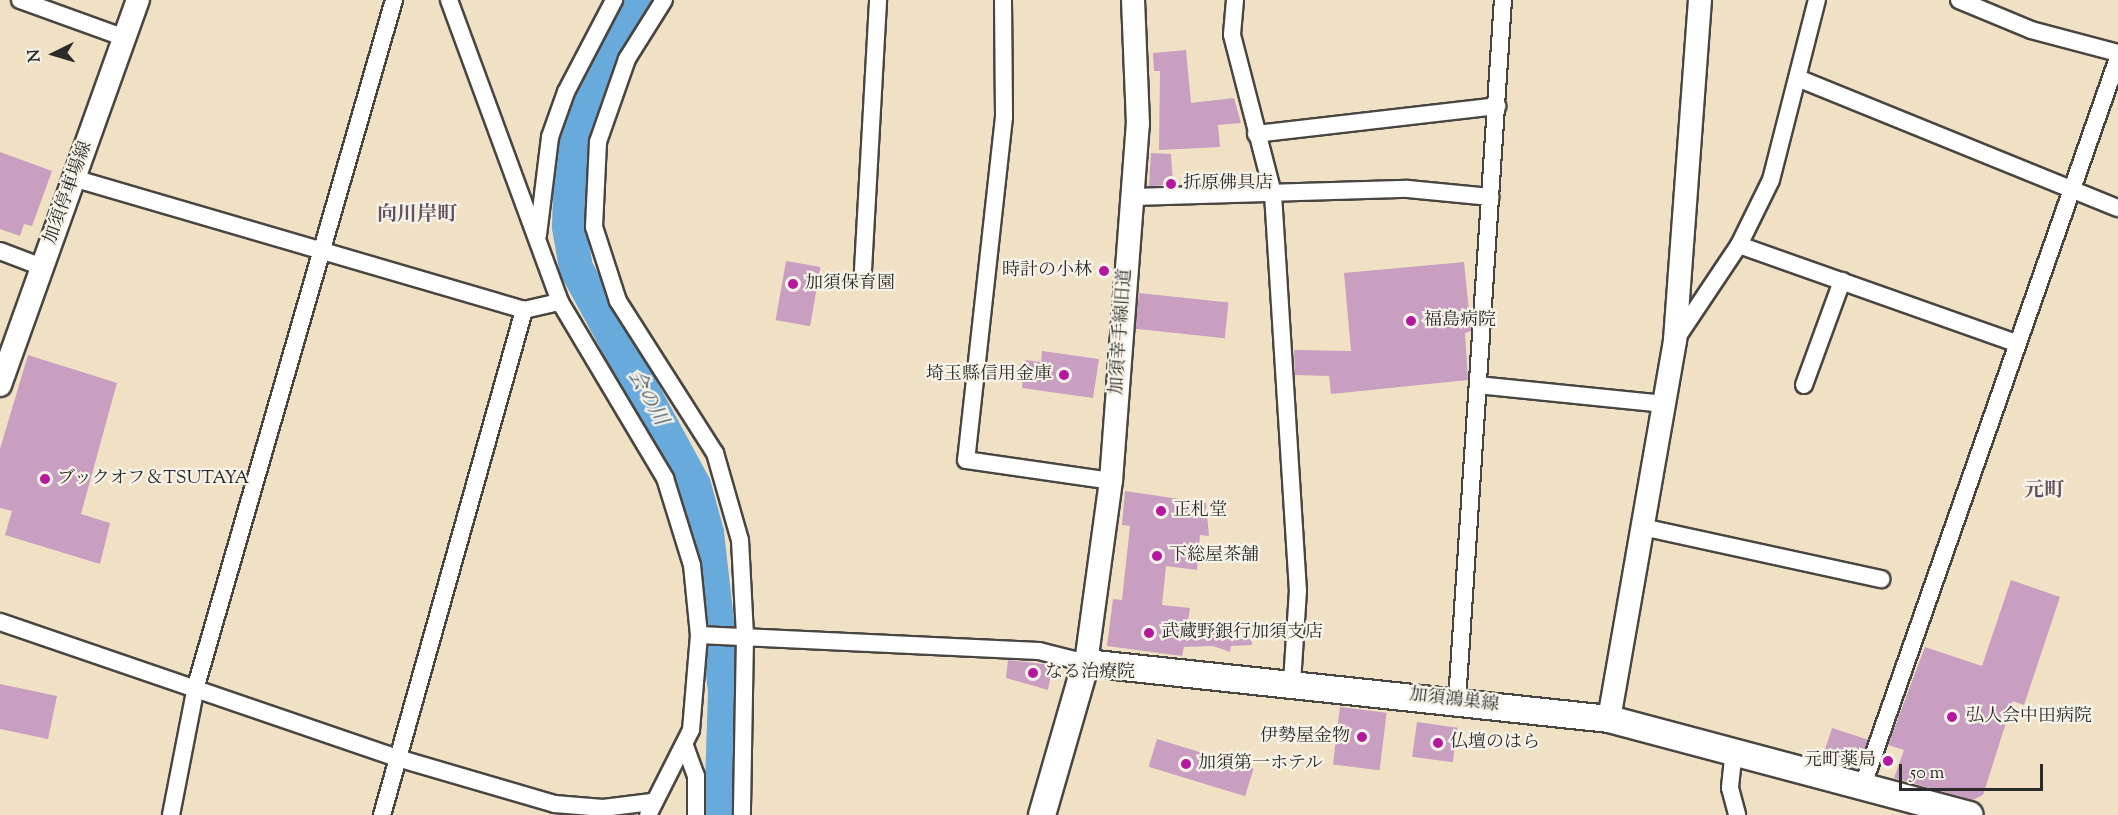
<!DOCTYPE html>
<html>
<head>
<meta charset="utf-8">
<style>
  body { margin:0 }
  #map { position:relative; width:2118px; height:815px; overflow:hidden; background:#f1e1c4; font-family:"Sorts Mill Goudy","Noto Serif JP",serif }
  div>[style] { position:absolute }
  [style*='--x'] { left:calc(var(--x)*1px); top:calc(var(--y)*1px); width:calc(var(--w)*1px); rotate:calc(var(--a)*1deg) }
  .river>* { height:34px; margin:-17px; padding:0 17px; transform-origin:17px; border-radius:17px; background:#69aadd }
  .building>* { inset:0; background:#c89ec1; transform-origin:0 0 }
  .roads { filter:drop-shadow(2px 0 #494642) drop-shadow(-2px 0 #494642) drop-shadow(0 2px #494642) drop-shadow(0 -2px #494642) }
  .street>* { height:16px; margin:-8px; padding:0 8px; transform-origin:8px; border-radius:8px; background:#fff }
  .secondary>* { height:22px; margin:-11px; padding:0 11px; transform-origin:11px; border-radius:11px; background:#fff }
  .primary>* { height:26px; margin:-13px; padding:0 13px; transform-origin:13px; border-radius:13px; background:#fff }
  .dots>* { width:16px; height:16px; translate:-50% -50%; box-sizing:border-box; border:3px solid #f7f3e8; border-radius:50% }
  span { translate:-50% -50%; white-space:nowrap; text-align:center; line-height:1.15; -webkit-text-stroke:4.5px #f7f3e8; paint-order:stroke }
  .poi-label { font-size:18px; color:#2b2b2b }
  .left { translate:0 -50%; text-align:left }
  .right { translate:-100% -50%; text-align:right }
  .street-label { font-size:18px; color:#2b2b2b }
  .neighbourhood-label { font-size:20px; color:#625360; font-weight:700 }
  .water-label { font-size:20px; color:#415769; font-style:italic }
  .north { position:absolute; left:24px; top:24px; width:60px; height:60px; -webkit-text-stroke:4px #f7f3e8; paint-order:stroke; rotate:265deg; font-size:16px; font-weight:700; line-height:24px; text-align:center; color:#2b2b2b }
  .north::after { content:''; display:block; margin:auto; width:21px; height:27px; background:#2b2b2b; clip-path:polygon(50% 0,100% 100%,50% 72%,0 100%) }
  .scale { position:absolute; left:1899px; top:764px; width:144px; height:27px; box-sizing:border-box; border:3px solid #2b2b2b; border-top:0; padding-left:8px; font-size:18px; line-height:21px; white-space:nowrap; color:#2b2b2b; -webkit-text-stroke:4px #f7f3e8; paint-order:stroke }
</style>
</head>
<body>
<div id="map">
  <div class="river">
    <i style="--x:638;--y:0;--w:100;--a:119.9"></i>
    <i style="--x:588;--y:87;--w:52;--a:108.1"></i>
    <i style="--x:572;--y:136;--w:91;--a:91.9"></i>
    <i style="--x:569;--y:227;--w:42;--a:80.3"></i>
    <i style="--x:576;--y:268;--w:247;--a:61.5"></i>
    <i style="--x:694;--y:485;--w:50;--a:74.8"></i>
    <i style="--x:707;--y:533;--w:160;--a:83.5"></i>
    <i style="--x:725;--y:692;--w:123;--a:91.9"></i>
  </div>
  <div class="building">
    <i style="clip-path:polygon(1186px 50px,1191px 103px,1234px 98px,1241px 123px,1218px 125px,1220px 147px,1159px 150px,1160px 71px,1154px 71px,1153px 53px)"></i>
    <i style="clip-path:polygon(0 152px,52px 171px,32px 226px,24px 224px,20px 236px,0 229px)"></i>
    <i style="clip-path:polygon(1151px 153px,1171px 154px,1173px 185px,1149px 186px)"></i>
    <i style="left:786px;top:261px;width:35px;height:60px;rotate:10deg"></i>
    <i style="clip-path:polygon(1464px 262px,1471px 331px,1465px 333px,1468px 380px,1331px 394px,1329px 376px,1295px 375px,1294px 350px,1351px 351px,1344px 273px)"></i>
    <i style="left:1139px;top:293px;width:90px;height:36px;rotate:6deg"></i>
    <i style="clip-path:polygon(1042px 351px,1099px 359px,1093px 398px,1022px 388px,1025px 360px,1041px 362px)"></i>
    <i style="clip-path:polygon(28px 355px,117px 383px,81px 514px,110px 523px,100px 564px,5px 535px,12px 511px,0 508px,0 449px)"></i>
    <i style="clip-path:polygon(1125px 491px,1206px 503px,1209px 536px,1200px 535px,1197px 570px,1166px 566px,1162px 605px,1190px 608px,1187px 628px,1252px 636px,1252px 645px,1231px 646px,1230px 652px,1213px 646px,1184px 647px,1182px 656px,1107px 646px,1113px 599px,1122px 600px,1130px 526px,1122px 525px)"></i>
    <i style="clip-path:polygon(2011px 580px,2060px 597px,2024px 705px,2013px 701px,1983px 795px,1973px 800px,1894px 778px,1904px 750px,1888px 745px,1925px 647px,1982px 666px)"></i>
    <i style="clip-path:polygon(1008px 660px,1053px 665px,1048px 690px,1006px 678px)"></i>
    <i style="clip-path:polygon(0 684px,57px 696px,48px 739px,0 729px)"></i>
    <i style="left:1340px;top:707px;width:47px;height:58px;rotate:7deg"></i>
    <i style="left:1417px;top:722px;width:41px;height:35px;rotate:8deg"></i>
    <i style="left:1832px;top:728px;width:38px;height:31px;rotate:18deg"></i>
    <i style="left:1157px;top:739px;width:101px;height:29px;rotate:17deg"></i>
  </div>
  <div class="roads">
    <div class="street">
      <i style="--x:20;--y:0;--w:112;--a:19.9"></i>
      <i style="--x:449;--y:0;--w:322;--a:69.8"></i>
      <i style="--x:560;--y:302;--w:205;--a:59.2"></i>
      <i style="--x:665;--y:478;--w:91;--a:72.8"></i>
      <i style="--x:692;--y:565;--w:70;--a:84.3"></i>
      <i style="--x:699;--y:635;--w:95;--a:94.8"></i>
      <i style="--x:691;--y:730;--w:95;--a:116.8"></i>
      <i style="--x:664;--y:0;--w:70;--a:122.1"></i>
      <i style="--x:627;--y:59;--w:88;--a:109.3"></i>
      <i style="--x:598;--y:142;--w:85;--a:92.7"></i>
      <i style="--x:594;--y:227;--w:78;--a:72"></i>
      <i style="--x:618;--y:301;--w:180;--a:57.5"></i>
      <i style="--x:715;--y:453;--w:91;--a:74"></i>
      <i style="--x:740;--y:540;--w:96;--a:87"></i>
      <i style="--x:745;--y:636;--w:179;--a:91"></i>
      <i style="--x:1003;--y:0;--w:117;--a:89.5"></i>
      <i style="--x:1004;--y:117;--w:345;--a:96.3"></i>
      <i style="--x:966;--y:460;--w:147;--a:8.2"></i>
      <i style="--x:1235;--y:0;--w:35;--a:95"></i>
      <i style="--x:1232;--y:35;--w:164;--a:75.5"></i>
      <i style="--x:1273;--y:194;--w:397;--a:86.4"></i>
      <i style="--x:1298;--y:590;--w:92;--a:93.7"></i>
      <i style="--x:1959;--y:0;--w:78;--a:22.6"></i>
      <i style="--x:2031;--y:30;--w:90;--a:14.8"></i>
      <i style="--x:1800;--y:79;--w:343;--a:22.1"></i>
      <i style="--x:1256;--y:134;--w:243;--a:-6.6"></i>
      <i style="--x:73;--y:178;--w:470;--a:16.3"></i>
      <i style="--x:524;--y:310;--w:37;--a:-13"></i>
      <i style="--x:1133;--y:197;--w:275;--a:-1.7"></i>
      <i style="--x:1408;--y:189;--w:83;--a:5.5"></i>
      <i style="--x:538;--y:235;--w:99;--a:-83"></i>
      <i style="--x:550;--y:137;--w:48;--a:-70.4"></i>
      <i style="--x:566;--y:92;--w:104;--a:-62.4"></i>
      <i style="--x:1739;--y:245;--w:294;--a:19.5"></i>
      <i style="--x:0;--y:251;--w:45;--a:20.9"></i>
      <i style="--x:863;--y:270;--w:270;--a:-86.8"></i>
      <i style="--x:1676;--y:339;--w:113;--a:-56.2"></i>
      <i style="--x:1739;--y:245;--w:72;--a:-63.8"></i>
      <i style="--x:1771;--y:180;--w:186;--a:-75.7"></i>
      <i style="--x:1478;--y:385;--w:187;--a:5.8"></i>
      <i style="--x:1804;--y:385;--w:111;--a:-69.9"></i>
      <i style="--x:1642;--y:527;--w:245;--a:12.3"></i>
      <i style="--x:0;--y:622;--w:416;--a:18.9"></i>
      <i style="--x:394;--y:757;--w:168;--a:16.3"></i>
      <i style="--x:555;--y:804;--w:48;--a:4.8"></i>
      <i style="--x:603;--y:808;--w:49;--a:-7"></i>
      <i style="--x:699;--y:635;--w:340;--a:2.7"></i>
      <i style="--x:1039;--y:651;--w:49;--a:14.3"></i>
      <i style="--x:1457;--y:701;--w:703;--a:-86.25"></i>
      <i style="--x:685;--y:746;--w:32;--a:70"></i>
      <i style="--x:696;--y:776;--w:39;--a:90"></i>
      <i style="--x:1734;--y:749;--w:39;--a:96"></i>
      <i style="--x:1730;--y:788;--w:28;--a:75"></i>
      <i style="--x:1863;--y:785;--w:770;--a:-70.67"></i>
      <i style="--x:171;--y:815;--w:131;--a:-79"></i>
      <i style="--x:196;--y:686;--w:714;--a:-73.9"></i>
      <i style="--x:382;--y:815;--w:525;--a:-74.29"></i>
    </div>
    <div class="secondary">
      <i style="--x:0;--y:385;--w:409;--a:-70.3"></i>
      <i style="--x:1086;--y:663;--w:184;--a:-82.2"></i>
      <i style="--x:1111;--y:481;--w:358;--a:-85.7"></i>
      <i style="--x:1138;--y:124;--w:124;--a:-92.3"></i>
      <i style="--x:1609;--y:719;--w:385;--a:-80.1"></i>
      <i style="--x:1675;--y:340;--w:341;--a:-85.8"></i>
    </div>
    <div class="primary">
      <i style="--x:1042;--y:815;--w:158;--a:-73.9"></i>
      <i style="--x:1086;--y:663;--w:526;--a:6.11"></i>
      <i style="--x:1609;--y:719;--w:373;--a:14.9"></i>
    </div>
  </div>
  <div class="dots">
    <i style="left:1171px;top:184px;background:#b5179e"></i>
    <i style="left:1104px;top:271px;background:#b5179e"></i>
    <i style="left:793px;top:284px;background:#b5179e"></i>
    <i style="left:1411px;top:321px;background:#b5179e"></i>
    <i style="left:1064px;top:375px;background:#b5179e"></i>
    <i style="left:45px;top:479px;background:#b5179e"></i>
    <i style="left:1161px;top:511px;background:#b5179e"></i>
    <i style="left:1157px;top:556px;background:#b5179e"></i>
    <i style="left:1149px;top:633px;background:#b5179e"></i>
    <i style="left:1033px;top:673px;background:#b5179e"></i>
    <i style="left:1952px;top:717px;background:#b5179e"></i>
    <i style="left:1362px;top:737px;background:#b5179e"></i>
    <i style="left:1438px;top:743px;background:#b5179e"></i>
    <i style="left:1888px;top:761px;background:#b5179e"></i>
    <i style="left:1186px;top:764px;background:#b5179e"></i>
  </div>
  <div class="poi-label">
    <span class="left" style="left:1183px;top:184px">折原佛具店</span>
    <span class="right" style="left:1092px;top:271px">時計の小林</span>
    <span class="left" style="left:805px;top:284px">加須保育園</span>
    <span class="left" style="left:1424px;top:321px">福島病院</span>
    <span class="right" style="left:1052px;top:375px">埼玉縣信用金庫</span>
    <span class="left" style="left:57px;top:479px">ブックオフ＆TSUTAYA</span>
    <span class="left" style="left:1173px;top:511px">正札堂</span>
    <span class="left" style="left:1169px;top:556px">下総屋茶舗</span>
    <span class="left" style="left:1161px;top:633px">武蔵野銀行加須支店</span>
    <span class="left" style="left:1045px;top:673px">なる治療院</span>
    <span class="left" style="left:1966px;top:717px">弘人会中田病院</span>
    <span class="right" style="left:1350px;top:737px">伊勢屋金物</span>
    <span class="left" style="left:1450px;top:743px">仏壇のはら</span>
    <span class="right" style="left:1876px;top:761px">元町薬局</span>
    <span class="left" style="left:1198px;top:764px">加須第一ホテル</span>
  </div>
  <div class="street-label">
    <span style="left:69px;top:193px;rotate:-70deg">加須停車場線</span>
    <span style="left:1122px;top:332px;rotate:-86deg">加須幸手線旧道</span>
    <span style="left:1454px;top:701px;rotate:7deg">加須鴻巣線</span>
  </div>
  <div class="neighbourhood-label">
    <span style="left:417px;top:215px">向川岸町</span>
    <span style="left:2044px;top:491px">元町</span>
  </div>
  <div class="water-label">
    <span style="left:647px;top:398px;rotate:61deg">会の川</span>
  </div>
  <div class="north">N</div>
  <div class="scale">50 m</div>
</div>
</body>
</html>
